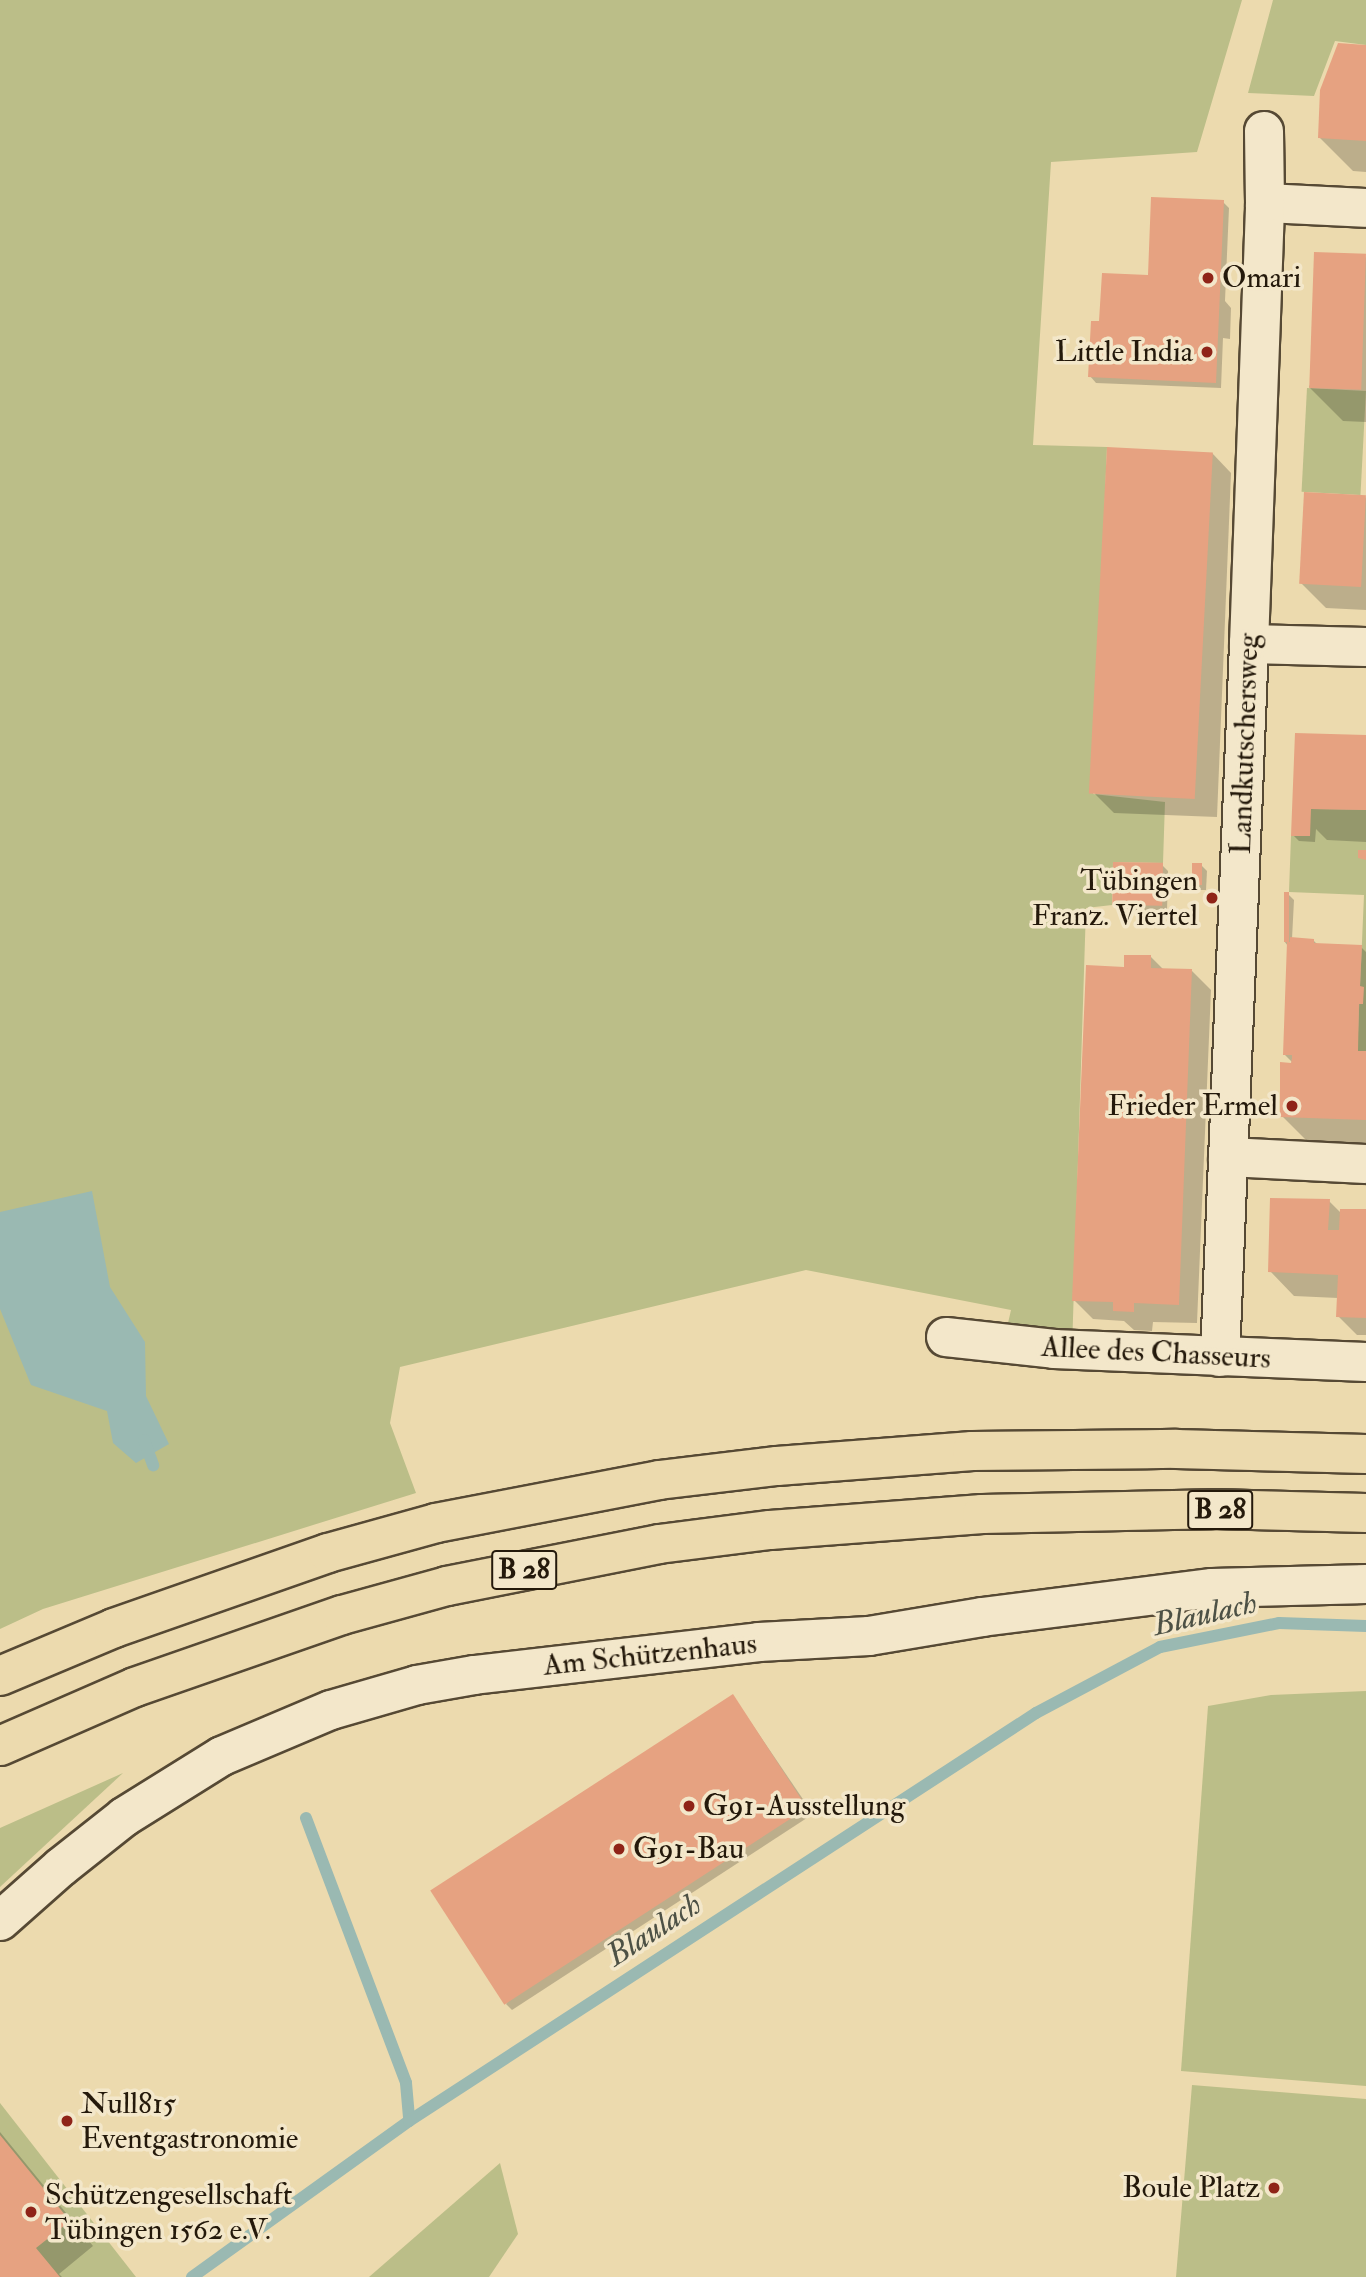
<!DOCTYPE html>
<html>
<head>
<meta charset="utf-8">
<style>
  body { margin:0 }
  #map { position:relative; width:1366px; height:2277px; overflow:hidden; background:#ecdaae; font-family:"IM FELL Double Pica",serif }
  div>[style] { position:absolute }
  [style*='--x'] { left:calc(var(--x)*1px); top:calc(var(--y)*1px); width:calc(var(--w)*1px); rotate:calc(var(--a)*1deg) }
  .green>* { inset:0; background:#bbbe88; transform-origin:0 0 }
  .water>* { inset:0; background:#9ab9b2 }
  .shadow>* { inset:0; background:#0003 }
  .stream>* { height:12px; margin:-6px; padding:0 6px; transform-origin:6px; border-radius:6px; background:#9ab9b2 }
  .building>* { inset:0; background:#e6a281; transform-origin:0 0 }
  .roads { filter:drop-shadow(2px 0 #564934) drop-shadow(-2px 0 #564934) drop-shadow(0 2px #564934) drop-shadow(0 -2px #564934) }
  .minor>* { height:38px; margin:-19px; padding:0 19px; transform-origin:19px; border-radius:19px; background:#f3e7ca }
  .highway>* { height:38px; margin:-19px; padding:0 19px; transform-origin:19px; border-radius:19px; background:#ecdaae }
  .dots>* { width:19px; height:19px; translate:-50% -50%; box-sizing:border-box; border:4px solid #f3e7ca; border-radius:50% }
  span { translate:-50% -50%; white-space:nowrap; text-align:center; line-height:1.15; -webkit-text-stroke:7px #f3e7ca; paint-order:stroke }
  .shield-label span { padding:2px 5px; background:#f3e7ca; border:2px solid; border-radius:5px; -webkit-text-stroke-width:0 }
  .shield-label { font-size:28px; color:#24190b; font-weight:700 }
  .poi-label { font-size:30px; color:#24190b }
  .left { translate:0 -50%; text-align:left }
  .right { translate:-100% -50%; text-align:right }
  .street-label { font-size:30px; color:#24190b }
  .water-label { font-size:32px; color:#4d5145; font-style:italic }
</style>
</head>
<body>
<div id="map">
  <div class="green">
    <i style="clip-path:polygon(0 0,1242px 0,1197px 152px,1051px 162px,1033px 445px,1107px 447px,1093px 794px,1165px 802px,1163px 863px,1113px 862px,1112px 905px,1086px 908px,1072px 1350px,1003px 1345px,1011px 1310px,806px 1270px,400px 1367px,390px 1423px,416px 1493px,43px 1609px,0 1629px)"></i>
    <i style="clip-path:polygon(1273px 0,1366px 0,1366px 45px,1335px 41px,1314px 96px,1248px 93px)"></i>
    <i style="left:1307px;top:388px;width:59px;height:104px;rotate:3deg"></i>
    <i style="clip-path:polygon(1311px 809px,1366px 810px,1366px 1057px,1357px 1057px,1364px 895px,1289px 892px,1291px 836px)"></i>
    <i style="clip-path:polygon(1366px 1691px,1366px 2086px,1181px 2071px,1208px 1706px,1271px 1695px)"></i>
    <i style="clip-path:polygon(123px 1773px,0 1887px,0 1828px)"></i>
    <i style="clip-path:polygon(1192px 2085px,1366px 2099px,1366px 2277px,1176px 2277px)"></i>
    <i style="clip-path:polygon(0 2103px,136px 2277px,0 2277px)"></i>
    <i style="clip-path:polygon(500px 2163px,518px 2234px,489px 2277px,369px 2277px)"></i>
  </div>
  <div class="water">
    <i style="clip-path:polygon(92px 1191px,110px 1287px,145px 1342px,146px 1396px,169px 1444px,136px 1463px,113px 1443px,107px 1411px,31px 1385px,0 1309px,0 1212px)"></i>
  </div>
  <div class="shadow">
    <i style="clip-path:polygon(1366px 46px,1366px 172px,1353px 171px,1320px 138px)"></i>
    <i style="clip-path:polygon(1223px 202px,1229px 208px,1225px 301px,1231px 308px,1230px 339px,1223px 338px,1221px 388px,1096px 383px,1090px 376px,1104px 324px)"></i>
    <i style="clip-path:polygon(1366px 256px,1366px 422px,1343px 421px,1309px 387px)"></i>
    <i style="clip-path:polygon(1212px 453px,1231px 473px,1217px 817px,1114px 813px,1095px 794px)"></i>
    <i style="clip-path:polygon(1366px 497px,1366px 610px,1326px 608px,1301px 583px)"></i>
    <i style="clip-path:polygon(1366px 737px,1366px 842px,1327px 840px,1316px 829px,1315px 842px,1299px 841px,1293px 835px,1294px 809px)"></i>
    <i style="clip-path:polygon(1162px 865px,1168px 871px,1167px 911px,1120px 910px,1114px 904px)"></i>
    <i style="clip-path:polygon(1201px 865px,1207px 871px,1206px 890px,1199px 890px,1193px 884px)"></i>
    <i style="clip-path:polygon(1288px 894px,1294px 900px,1292px 939px,1313px 940px,1318px 945px,1361px 947px,1366px 952px,1366px 1148px,1315px 1149px,1282px 1116px,1295px 1065px,1284px 1054px,1288px 946px,1284px 941px)"></i>
    <i style="clip-path:polygon(1151px 957px,1164px 970px,1192px 971px,1211px 990px,1197px 1323px,1153px 1322px,1152px 1331px,1134px 1330px,1124px 1321px,1093px 1319px,1074px 1300px)"></i>
    <i style="clip-path:polygon(1329px 1201px,1342px 1214px,1366px 1211px,1366px 1335px,1357px 1335px,1338px 1316px,1338px 1298px,1294px 1296px,1270px 1271px)"></i>
    <i style="clip-path:polygon(733px 1696px,813px 1814px,512px 2010px,506px 2004px)"></i>
    <i style="clip-path:polygon(0 2132px,93px 2246px,59px 2274px,62px 2277px,0 2277px)"></i>
  </div>
  <div class="stream">
    <i style="--x:144;--y:1440;--w:27;--a:70"></i>
    <i style="--x:306;--y:1818;--w:283;--a:69.3"></i>
    <i style="--x:406;--y:2083;--w:38;--a:85"></i>
    <i style="--x:192;--y:2277;--w:267;--a:-35.7"></i>
    <i style="--x:409;--y:2121;--w:748;--a:-33.05"></i>
    <i style="--x:1036;--y:1713;--w:140;--a:-28"></i>
    <i style="--x:1160;--y:1647;--w:121;--a:-11.4"></i>
    <i style="--x:1279;--y:1623;--w:87;--a:2"></i>
  </div>
  <div class="building">
    <i style="clip-path:polygon(1338px 43px,1366px 45px,1366px 141px,1318px 138px,1320px 90px)"></i>
    <i style="clip-path:polygon(1151px 197px,1224px 200px,1216px 383px,1088px 377px,1091px 321px,1099px 321px,1102px 273px,1148px 275px)"></i>
    <i style="left:1314px;top:252px;width:52px;height:136px;rotate:2deg"></i>
    <i style="left:1107px;top:447px;width:106px;height:347px;rotate:3deg"></i>
    <i style="left:1304px;top:492px;width:62px;height:92px;rotate:3deg"></i>
    <i style="clip-path:polygon(1295px 733px,1366px 735px,1366px 810px,1311px 809px,1310px 836px,1291px 836px)"></i>
    <i style="clip-path:polygon(1358px 850px,1366px 850px,1366px 860px,1358px 858px)"></i>
    <i style="left:1113px;top:862px;width:50px;height:43px;rotate:1deg"></i>
    <i style="left:1192px;top:863px;width:10px;height:22px"></i>
    <i style="left:1284px;top:892px;width:5px;height:50px"></i>
    <i style="clip-path:polygon(1290px 937px,1314px 939px,1314px 943px,1362px 945px,1360px 986px,1364px 987px,1363px 1004px,1359px 1004px,1358px 1051px,1366px 1051px,1366px 1120px,1280px 1117px,1280px 1062px,1291px 1063px,1292px 1058px,1292px 1055px,1283px 1055px,1287px 942px,1290px 942px)"></i>
    <i style="clip-path:polygon(1124px 955px,1151px 955px,1151px 968px,1192px 969px,1179px 1305px,1134px 1303px,1134px 1312px,1113px 1311px,1113px 1302px,1072px 1301px,1086px 965px,1124px 967px)"></i>
    <i style="clip-path:polygon(1270px 1198px,1330px 1199px,1328px 1230px,1339px 1230px,1340px 1209px,1366px 1209px,1366px 1318px,1336px 1317px,1338px 1275px,1268px 1272px)"></i>
    <i style="left:733px;top:1694px;width:136px;height:361px;rotate:57deg"></i>
    <i style="clip-path:polygon(0 2135px,70px 2221px,36px 2248px,60px 2277px,0 2277px)"></i>
  </div>
  <div class="roads">
    <div class="minor">
      <i style="--x:1265;--y:203;--w:101;--a:2.8"></i>
      <i style="--x:1249;--y:644;--w:117;--a:1.5"></i>
      <i style="--x:1228;--y:1157;--w:138;--a:2.9"></i>
      <i style="--x:946;--y:1337;--w:109;--a:6.3"></i>
      <i style="--x:1054;--y:1349;--w:312;--a:2.4"></i>
      <i style="--x:1220;--y:1357;--w:714;--a:-87.67"></i>
      <i style="--x:1249;--y:644;--w:441;--a:-87.9"></i>
      <i style="--x:1265;--y:203;--w:72;--a:-90.8"></i>
      <i style="--x:0;--y:1921;--w:81;--a:-41.5"></i>
      <i style="--x:61;--y:1867;--w:80;--a:-38.4"></i>
      <i style="--x:124;--y:1817;--w:115;--a:-31.9"></i>
      <i style="--x:222;--y:1756;--w:118;--a:-22.9"></i>
      <i style="--x:331;--y:1710;--w:90;--a:-16.2"></i>
      <i style="--x:417;--y:1685;--w:58;--a:-10"></i>
      <i style="--x:474;--y:1675;--w:287;--a:-6.6"></i>
      <i style="--x:759;--y:1642;--w:110;--a:-3.1"></i>
      <i style="--x:869;--y:1636;--w:115;--a:-9.5"></i>
      <i style="--x:982;--y:1617;--w:232;--a:-7.2"></i>
      <i style="--x:1212;--y:1588;--w:154;--a:-1.5"></i>
    </div>
    <div class="highway">
      <i style="--x:0;--y:1676;--w:124;--a:-22.8"></i>
      <i style="--x:114;--y:1628;--w:227;--a:-19.3"></i>
      <i style="--x:328;--y:1553;--w:112;--a:-15.5"></i>
      <i style="--x:436;--y:1523;--w:227;--a:-10.9"></i>
      <i style="--x:659;--y:1480;--w:119;--a:-6.8"></i>
      <i style="--x:777;--y:1466;--w:196;--a:-4.4"></i>
      <i style="--x:972;--y:1451;--w:204;--a:-0.6"></i>
      <i style="--x:1176;--y:1449;--w:190;--a:1.5"></i>
      <i style="--x:0;--y:1746;--w:147;--a:-23.6"></i>
      <i style="--x:135;--y:1687;--w:219;--a:-19.2"></i>
      <i style="--x:342;--y:1615;--w:109;--a:-15.4"></i>
      <i style="--x:447;--y:1586;--w:216;--a:-11.2"></i>
      <i style="--x:659;--y:1544;--w:112;--a:-7.2"></i>
      <i style="--x:770;--y:1530;--w:213;--a:-4.3"></i>
      <i style="--x:982;--y:1514;--w:231;--a:-1.2"></i>
      <i style="--x:1213;--y:1509;--w:153;--a:1.5"></i>
    </div>
  </div>
  <div class="dots">
    <i style="left:1208px;top:278px;background:#8f2418"></i>
    <i style="left:1207px;top:352px;background:#8f2418"></i>
    <i style="left:1212px;top:898px;background:#8f2418"></i>
    <i style="left:1292px;top:1106px;background:#8f2418"></i>
    <i style="left:689px;top:1806px;background:#8f2418"></i>
    <i style="left:619px;top:1849px;background:#8f2418"></i>
    <i style="left:67px;top:2121px;background:#8f2418"></i>
    <i style="left:1274px;top:2188px;background:#8f2418"></i>
    <i style="left:31px;top:2212px;background:#8f2418"></i>
  </div>
  <div class="shield-label">
    <span style="left:1220px;top:1510px">B 28</span>
    <span style="left:524px;top:1570px">B 28</span>
  </div>
  <div class="poi-label">
    <span class="left" style="left:1222px;top:278px">Omari</span>
    <span class="right" style="left:1193px;top:352px">Little India</span>
    <span class="right" style="left:1198px;top:898px">Tübingen<br>Franz. Viertel</span>
    <span class="right" style="left:1278px;top:1106px">Frieder Ermel</span>
    <span class="left" style="left:703px;top:1806px">G91-Ausstellung</span>
    <span class="left" style="left:633px;top:1849px">G91-Bau</span>
    <span class="left" style="left:81px;top:2121px">Null815<br>Eventgastronomie</span>
    <span class="right" style="left:1260px;top:2188px">Boule Platz</span>
    <span class="left" style="left:45px;top:2212px">Schützengesellschaft<br>Tübingen 1562 e.V.</span>
  </div>
  <div class="street-label">
    <span style="left:1245px;top:744px;rotate:-88deg">Landkutschersweg</span>
    <span style="left:1156px;top:1353px;rotate:3deg">Allee des Chasseurs</span>
    <span style="left:650px;top:1655px;rotate:-6deg">Am Schützenhaus</span>
  </div>
  <div class="water-label">
    <span style="left:1205px;top:1614px;rotate:-13deg">Blaulach</span>
    <span style="left:654px;top:1930px;rotate:-33deg">Blaulach</span>
  </div>
</div>
</body>
</html>
